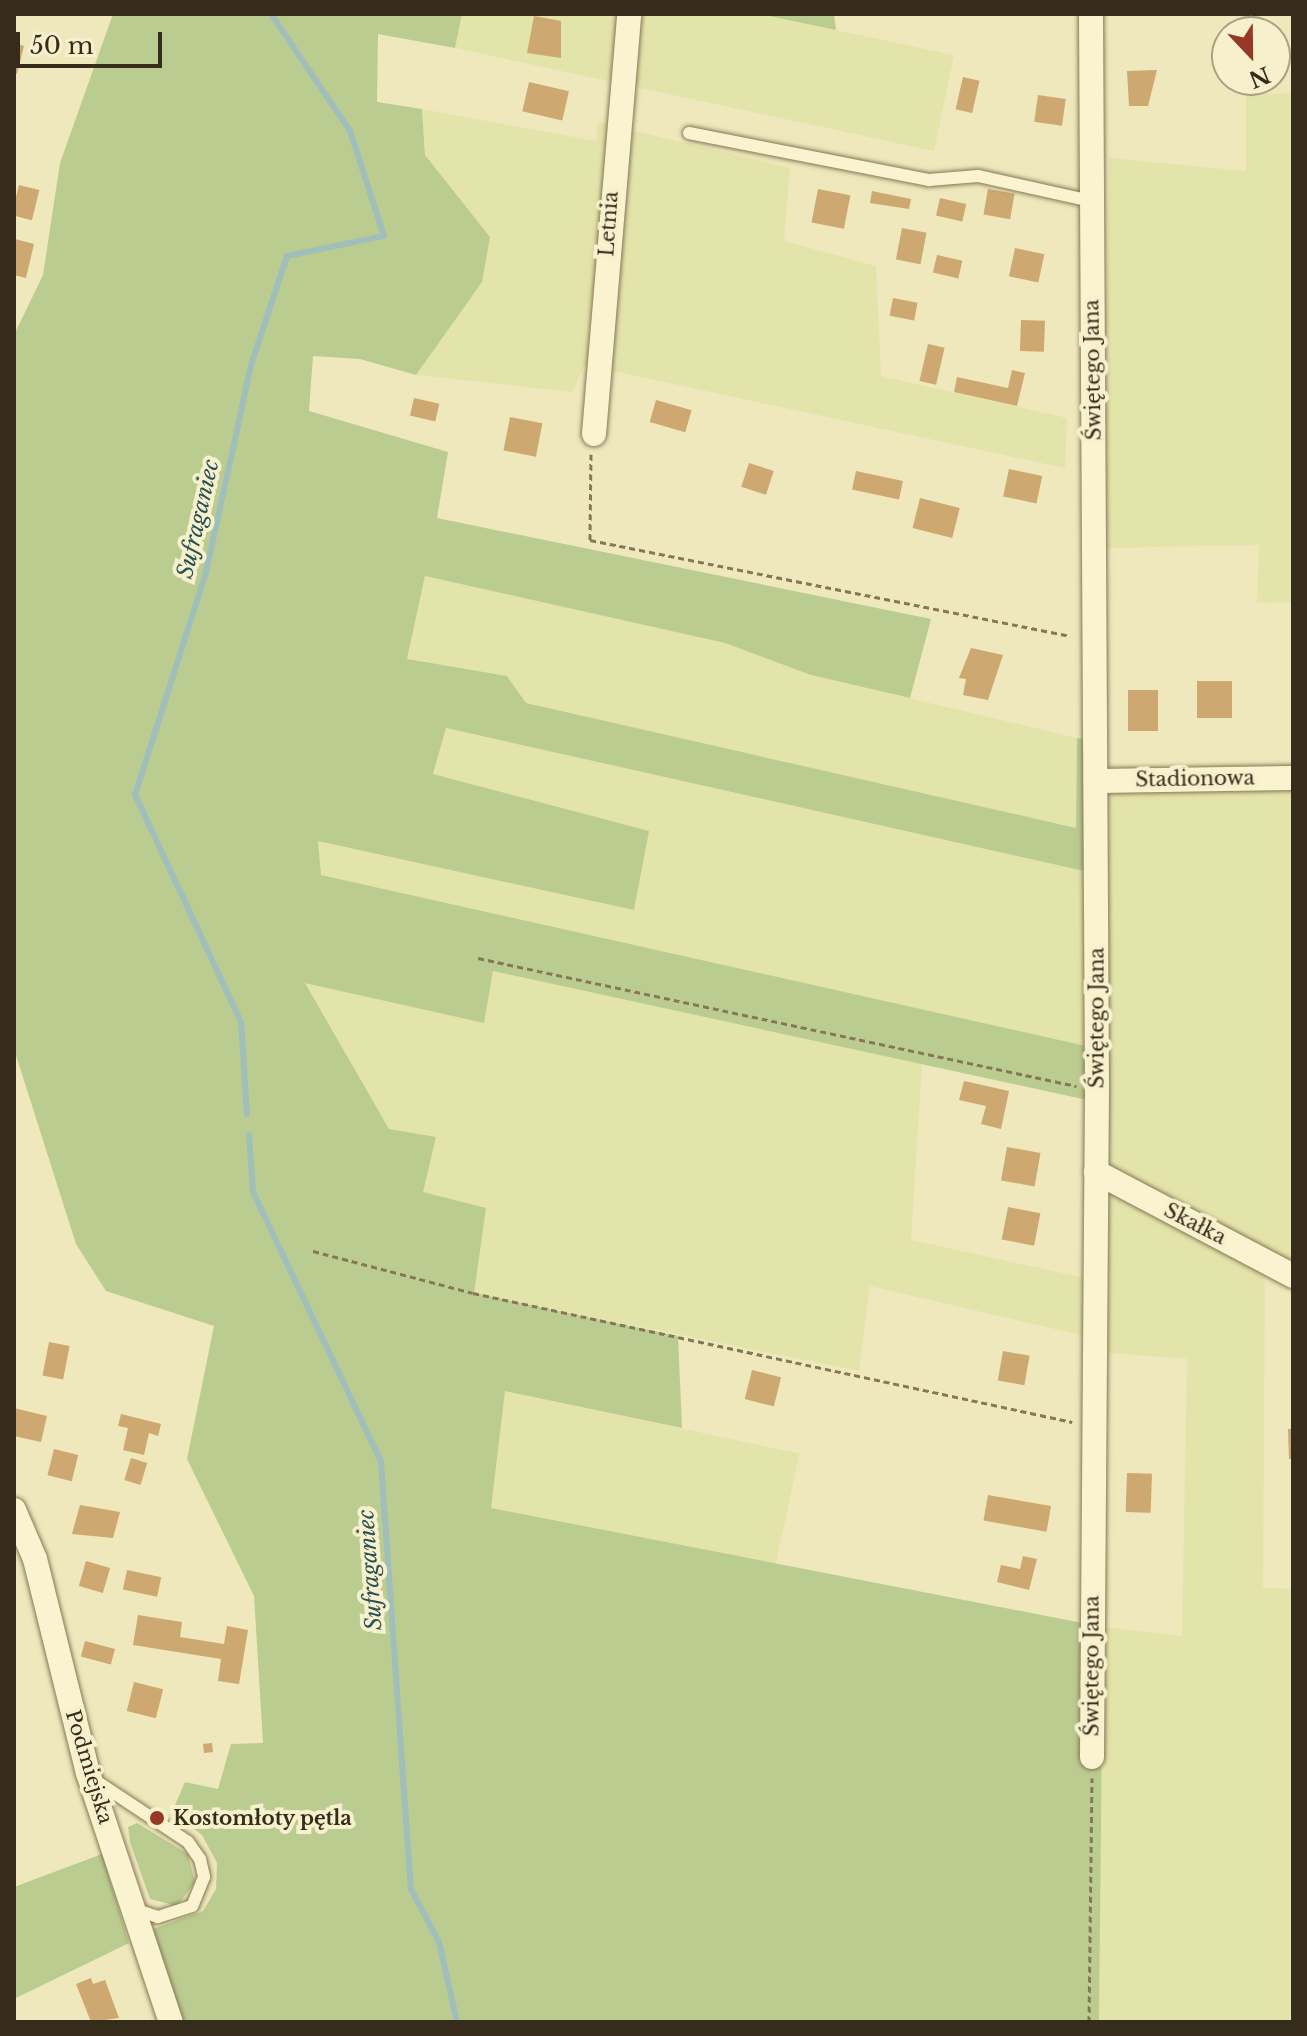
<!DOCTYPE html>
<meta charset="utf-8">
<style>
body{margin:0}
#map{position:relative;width:1307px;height:2036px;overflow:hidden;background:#eee8bc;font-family:"Libre Baskerville",serif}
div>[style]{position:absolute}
.farmland>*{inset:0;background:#e3e4aa;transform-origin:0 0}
.green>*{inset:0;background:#bbcc90}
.stream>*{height:6px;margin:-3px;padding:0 3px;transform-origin:3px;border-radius:3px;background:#a0bfbb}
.building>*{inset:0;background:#cda871;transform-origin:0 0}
.path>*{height:3px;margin-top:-1.5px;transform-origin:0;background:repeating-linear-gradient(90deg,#867856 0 6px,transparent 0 10px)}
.roads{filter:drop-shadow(0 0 2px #867856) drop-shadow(0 0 2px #867856)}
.lane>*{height:12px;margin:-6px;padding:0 6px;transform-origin:6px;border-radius:6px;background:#f9f4cf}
.street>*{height:24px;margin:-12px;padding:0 12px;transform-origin:12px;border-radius:12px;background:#f9f4cf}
.dots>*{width:22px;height:22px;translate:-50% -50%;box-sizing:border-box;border:4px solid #f6f1cc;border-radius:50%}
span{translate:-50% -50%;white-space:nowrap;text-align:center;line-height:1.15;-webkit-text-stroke:8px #f6f1cc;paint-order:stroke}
.street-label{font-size:20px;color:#352c1b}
.poi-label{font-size:20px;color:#352c1b;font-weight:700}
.left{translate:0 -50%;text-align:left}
.water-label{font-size:22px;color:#295055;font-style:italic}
.frame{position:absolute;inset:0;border:16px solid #352c1b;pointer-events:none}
.north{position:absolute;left:1211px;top:16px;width:80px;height:80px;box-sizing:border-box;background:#f6f1cc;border:2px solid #a9a285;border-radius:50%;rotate:158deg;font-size:22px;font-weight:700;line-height:32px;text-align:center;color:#352c1b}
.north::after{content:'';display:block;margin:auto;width:28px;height:36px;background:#963825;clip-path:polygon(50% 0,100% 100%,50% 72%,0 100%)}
.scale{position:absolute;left:16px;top:32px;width:146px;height:36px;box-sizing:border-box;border:4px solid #352c1b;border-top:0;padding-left:10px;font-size:24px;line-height:28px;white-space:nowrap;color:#352c1b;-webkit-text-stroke:6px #f6f1cc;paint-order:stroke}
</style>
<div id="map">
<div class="farmland">
<div style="clip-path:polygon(462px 14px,760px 14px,954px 55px,934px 151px,455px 48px)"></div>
<div style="clip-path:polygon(1293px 93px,1293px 602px,1257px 603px,1259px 545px,1105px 548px,1109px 158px,1246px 171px,1246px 94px)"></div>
<div style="clip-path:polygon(422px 109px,596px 141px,598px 122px,790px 168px,784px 241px,876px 266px,881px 376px,1067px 418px,1065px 468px,585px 365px,572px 392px,416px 375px,481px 282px,490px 237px,425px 155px)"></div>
<div style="clip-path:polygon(425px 576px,725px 643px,811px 675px,1077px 738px,1076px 828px,525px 703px,507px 676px,407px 660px)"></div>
<div style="clip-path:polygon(445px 728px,1084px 871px,1086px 1046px,320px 875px,318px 840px,634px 910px,648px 831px,434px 774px)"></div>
<div style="clip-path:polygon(1293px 789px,1293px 1264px,1107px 1163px,1106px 790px)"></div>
<div style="clip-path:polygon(493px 971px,922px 1064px,911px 1240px,1085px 1278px,1085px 1336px,870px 1286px,859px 1371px,473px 1293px,304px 982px,484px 1022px)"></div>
<div style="clip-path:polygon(1106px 1189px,1265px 1267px,1263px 1588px,1293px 1589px,1293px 2022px,1099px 2022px,1103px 1627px,1182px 1636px,1187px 1359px,1098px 1352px)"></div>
<div style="left:505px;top:1391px;width:301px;height:118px;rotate:12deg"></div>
</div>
<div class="green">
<div style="clip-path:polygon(113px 14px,462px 14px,455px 48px,378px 34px,377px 102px,422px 109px,425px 155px,490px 237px,482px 282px,416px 375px,360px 359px,313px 356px,309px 411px,448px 452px,437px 518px,931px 619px,910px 698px,811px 675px,725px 643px,425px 576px,407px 659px,507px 676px,526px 703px,1076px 828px,1077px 738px,1086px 740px,1084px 871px,446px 728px,433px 774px,649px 831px,634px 910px,318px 841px,321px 875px,1086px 1046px,1087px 1100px,493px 971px,484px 1023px,305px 983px,389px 1129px,436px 1137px,423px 1192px,486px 1208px,474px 1293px,678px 1336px,682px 1428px,505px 1391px,491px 1508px,1103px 1627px,1099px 2022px,180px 2022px,150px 1930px,203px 1911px,216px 1889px,217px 1863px,202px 1835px,172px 1812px,185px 1782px,218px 1789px,231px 1744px,263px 1743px,254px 1596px,187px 1459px,214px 1326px,106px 1291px,76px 1244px,14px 1049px,14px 335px,43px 275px,60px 163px)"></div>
<div style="clip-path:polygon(760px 14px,834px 14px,836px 30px)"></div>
<div style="clip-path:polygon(137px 1823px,188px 1854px,195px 1882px,177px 1906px,150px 1899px,130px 1842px,128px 1827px)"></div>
<div style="clip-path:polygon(102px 1854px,129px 1943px,14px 1999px,14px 1887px)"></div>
</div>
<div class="stream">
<div style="left:247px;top:1114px;width:92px;rotate:-93.7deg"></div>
<div style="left:241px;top:1022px;width:251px;rotate:-115deg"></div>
<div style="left:135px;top:795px;width:234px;rotate:-72.3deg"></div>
<div style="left:206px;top:572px;width:212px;rotate:-77.7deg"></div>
<div style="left:251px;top:365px;width:115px;rotate:-71.7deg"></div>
<div style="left:287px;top:256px;width:99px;rotate:-11.7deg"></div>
<div style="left:384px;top:236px;width:110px;rotate:-107.9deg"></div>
<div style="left:350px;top:131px;width:141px;rotate:-124deg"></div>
<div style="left:249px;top:1135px;width:57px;rotate:86deg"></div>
<div style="left:253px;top:1192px;width:299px;rotate:64.6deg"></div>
<div style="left:381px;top:1462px;width:428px;rotate:86deg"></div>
<div style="left:411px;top:1889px;width:60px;rotate:62.2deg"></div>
<div style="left:439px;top:1942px;width:82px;rotate:77.3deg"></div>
</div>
<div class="building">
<div style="clip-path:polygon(534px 16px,561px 21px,561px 58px,527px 53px)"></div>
<div style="clip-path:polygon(14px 43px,24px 46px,17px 74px,14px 73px)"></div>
<div style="clip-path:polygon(1157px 70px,1148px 106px,1129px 106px,1127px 71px)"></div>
<div style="left:963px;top:77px;width:17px;height:33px;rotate:13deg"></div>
<div style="left:529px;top:82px;width:41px;height:30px;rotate:13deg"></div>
<div style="left:1038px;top:95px;width:28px;height:27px;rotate:8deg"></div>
<div style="left:19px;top:185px;width:21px;height:31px;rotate:14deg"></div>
<div style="left:818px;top:189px;width:33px;height:34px;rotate:11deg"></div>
<div style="left:988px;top:189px;width:27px;height:26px;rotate:10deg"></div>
<div style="clip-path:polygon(872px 191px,911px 199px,909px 209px,870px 203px)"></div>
<div style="left:940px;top:198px;width:27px;height:18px;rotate:13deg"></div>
<div style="left:902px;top:228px;width:25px;height:32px;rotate:11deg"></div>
<div style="clip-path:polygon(15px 239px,34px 244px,26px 278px,14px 275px)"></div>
<div style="left:1015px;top:248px;width:30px;height:29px;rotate:12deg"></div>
<div style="left:937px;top:255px;width:26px;height:18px;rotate:13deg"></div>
<div style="left:893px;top:298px;width:25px;height:18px;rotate:11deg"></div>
<div style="left:1021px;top:320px;width:24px;height:31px;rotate:2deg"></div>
<div style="left:928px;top:344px;width:17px;height:38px;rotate:13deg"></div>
<div style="clip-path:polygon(1012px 370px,1025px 373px,1017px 406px,954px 392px,957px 377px,1008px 388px)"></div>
<div style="left:414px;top:398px;width:26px;height:18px;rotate:13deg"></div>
<div style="left:656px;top:400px;width:37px;height:23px;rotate:16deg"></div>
<div style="left:510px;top:417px;width:33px;height:34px;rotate:11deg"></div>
<div style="left:749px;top:463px;width:26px;height:25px;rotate:18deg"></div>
<div style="left:1009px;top:469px;width:34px;height:28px;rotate:12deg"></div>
<div style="left:856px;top:471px;width:48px;height:19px;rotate:12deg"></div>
<div style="left:920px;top:498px;width:41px;height:31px;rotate:14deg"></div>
<div style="clip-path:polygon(971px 648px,1003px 655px,988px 700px,963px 695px,966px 679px,959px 678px)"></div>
<div style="left:1197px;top:681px;width:35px;height:37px"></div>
<div style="left:1128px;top:690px;width:30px;height:41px"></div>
<div style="clip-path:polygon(964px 1081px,1009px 1091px,1001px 1129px,981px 1124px,986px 1106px,959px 1100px)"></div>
<div style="left:1007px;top:1147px;width:34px;height:34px;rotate:10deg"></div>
<div style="left:1008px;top:1207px;width:33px;height:33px;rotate:11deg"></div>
<div style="left:49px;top:1342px;width:21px;height:34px;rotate:11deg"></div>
<div style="left:1003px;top:1351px;width:27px;height:30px;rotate:10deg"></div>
<div style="left:752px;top:1370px;width:30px;height:30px;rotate:14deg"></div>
<div style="clip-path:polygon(14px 1408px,47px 1416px,41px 1442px,14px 1436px)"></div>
<div style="clip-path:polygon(121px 1414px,161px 1424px,158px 1436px,149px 1433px,144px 1455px,123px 1450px,128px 1428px,118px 1426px)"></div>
<div style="clip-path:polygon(1288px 1429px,1293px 1429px,1293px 1459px,1289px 1459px)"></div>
<div style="left:54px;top:1449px;width:25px;height:27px;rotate:14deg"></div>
<div style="left:131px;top:1458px;width:17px;height:23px;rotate:17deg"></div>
<div style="left:1127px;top:1473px;width:25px;height:39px;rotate:2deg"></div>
<div style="left:988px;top:1495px;width:64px;height:26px;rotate:10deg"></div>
<div style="clip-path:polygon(80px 1505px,120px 1512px,113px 1538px,72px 1534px)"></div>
<div style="clip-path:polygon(1023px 1556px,1037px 1559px,1029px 1590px,997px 1582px,1001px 1565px,1020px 1569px)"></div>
<div style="left:86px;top:1561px;width:25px;height:26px;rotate:16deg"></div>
<div style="left:127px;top:1570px;width:35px;height:20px;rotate:12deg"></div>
<div style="clip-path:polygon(138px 1615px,182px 1622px,180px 1637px,224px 1644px,227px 1626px,248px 1630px,239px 1684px,218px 1681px,221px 1659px,133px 1645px)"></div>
<div style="left:85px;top:1641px;width:31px;height:16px;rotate:15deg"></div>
<div style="left:134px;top:1682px;width:30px;height:30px;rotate:14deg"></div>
<div style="left:212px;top:1743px;width:9px;height:9px;rotate:84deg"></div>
<div style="clip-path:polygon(91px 1978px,93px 1984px,105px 1980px,119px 2018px,91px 2022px,76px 1984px)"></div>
</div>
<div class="path">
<div style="left:591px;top:454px;width:86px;rotate:90.7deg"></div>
<div style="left:590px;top:540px;width:490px;rotate:11.3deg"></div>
<div style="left:478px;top:958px;width:612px;rotate:12.08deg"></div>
<div style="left:313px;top:1251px;width:165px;rotate:14.7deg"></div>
<div style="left:473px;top:1293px;width:613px;rotate:12.15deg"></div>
<div style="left:1089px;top:2022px;width:244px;rotate:-89.3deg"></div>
</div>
<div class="roads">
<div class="lane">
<div style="left:689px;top:133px;width:245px;rotate:11.1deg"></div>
<div style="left:929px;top:180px;width:49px;rotate:-4.7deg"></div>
<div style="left:978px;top:176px;width:116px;rotate:12.5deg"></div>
<div style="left:96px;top:1781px;width:110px;rotate:33.5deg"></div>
<div style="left:188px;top:1842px;width:21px;rotate:55deg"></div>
<div style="left:200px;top:1859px;width:18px;rotate:77deg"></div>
<div style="left:204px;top:1877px;width:31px;rotate:112deg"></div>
<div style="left:192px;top:1906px;width:36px;rotate:162deg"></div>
<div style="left:158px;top:1917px;width:23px;rotate:-162deg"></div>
</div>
<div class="street">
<div style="left:1091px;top:14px;width:1076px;rotate:89.68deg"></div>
<div style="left:1097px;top:1090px;width:667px;rotate:90.43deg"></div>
<div style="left:594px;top:434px;width:421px;rotate:-85.2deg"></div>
<div style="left:1096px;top:781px;width:197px;rotate:-0.9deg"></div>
<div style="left:1096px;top:1172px;width:223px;rotate:27.8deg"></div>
<div style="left:14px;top:1510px;width:53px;rotate:66.8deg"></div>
<div style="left:35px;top:1559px;width:220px;rotate:76.1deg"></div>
<div style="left:88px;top:1773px;width:262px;rotate:71.6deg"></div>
</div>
</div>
<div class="dots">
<div style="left:157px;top:1818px;background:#963825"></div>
</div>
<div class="street-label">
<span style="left:609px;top:224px;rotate:-86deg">Letnia</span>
<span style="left:1093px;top:370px;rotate:-91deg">Świętego Jana</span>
<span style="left:1195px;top:779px;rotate:-1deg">Stadionowa</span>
<span style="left:1097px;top:1018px;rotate:-90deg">Świętego Jana</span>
<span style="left:1195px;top:1224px;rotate:27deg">Skałka</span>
<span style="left:1092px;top:1666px;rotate:-90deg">Świętego Jana</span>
<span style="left:89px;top:1767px;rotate:73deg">Podmiejska</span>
</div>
<div class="poi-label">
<span class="left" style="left:173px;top:1818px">Kostomłoty pętla</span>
</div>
<div class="water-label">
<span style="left:198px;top:519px;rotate:-77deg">Sufraganiec</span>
<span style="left:370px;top:1570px;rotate:-94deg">Sufraganiec</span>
</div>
<div class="frame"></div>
<div class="north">N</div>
<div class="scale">50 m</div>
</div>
